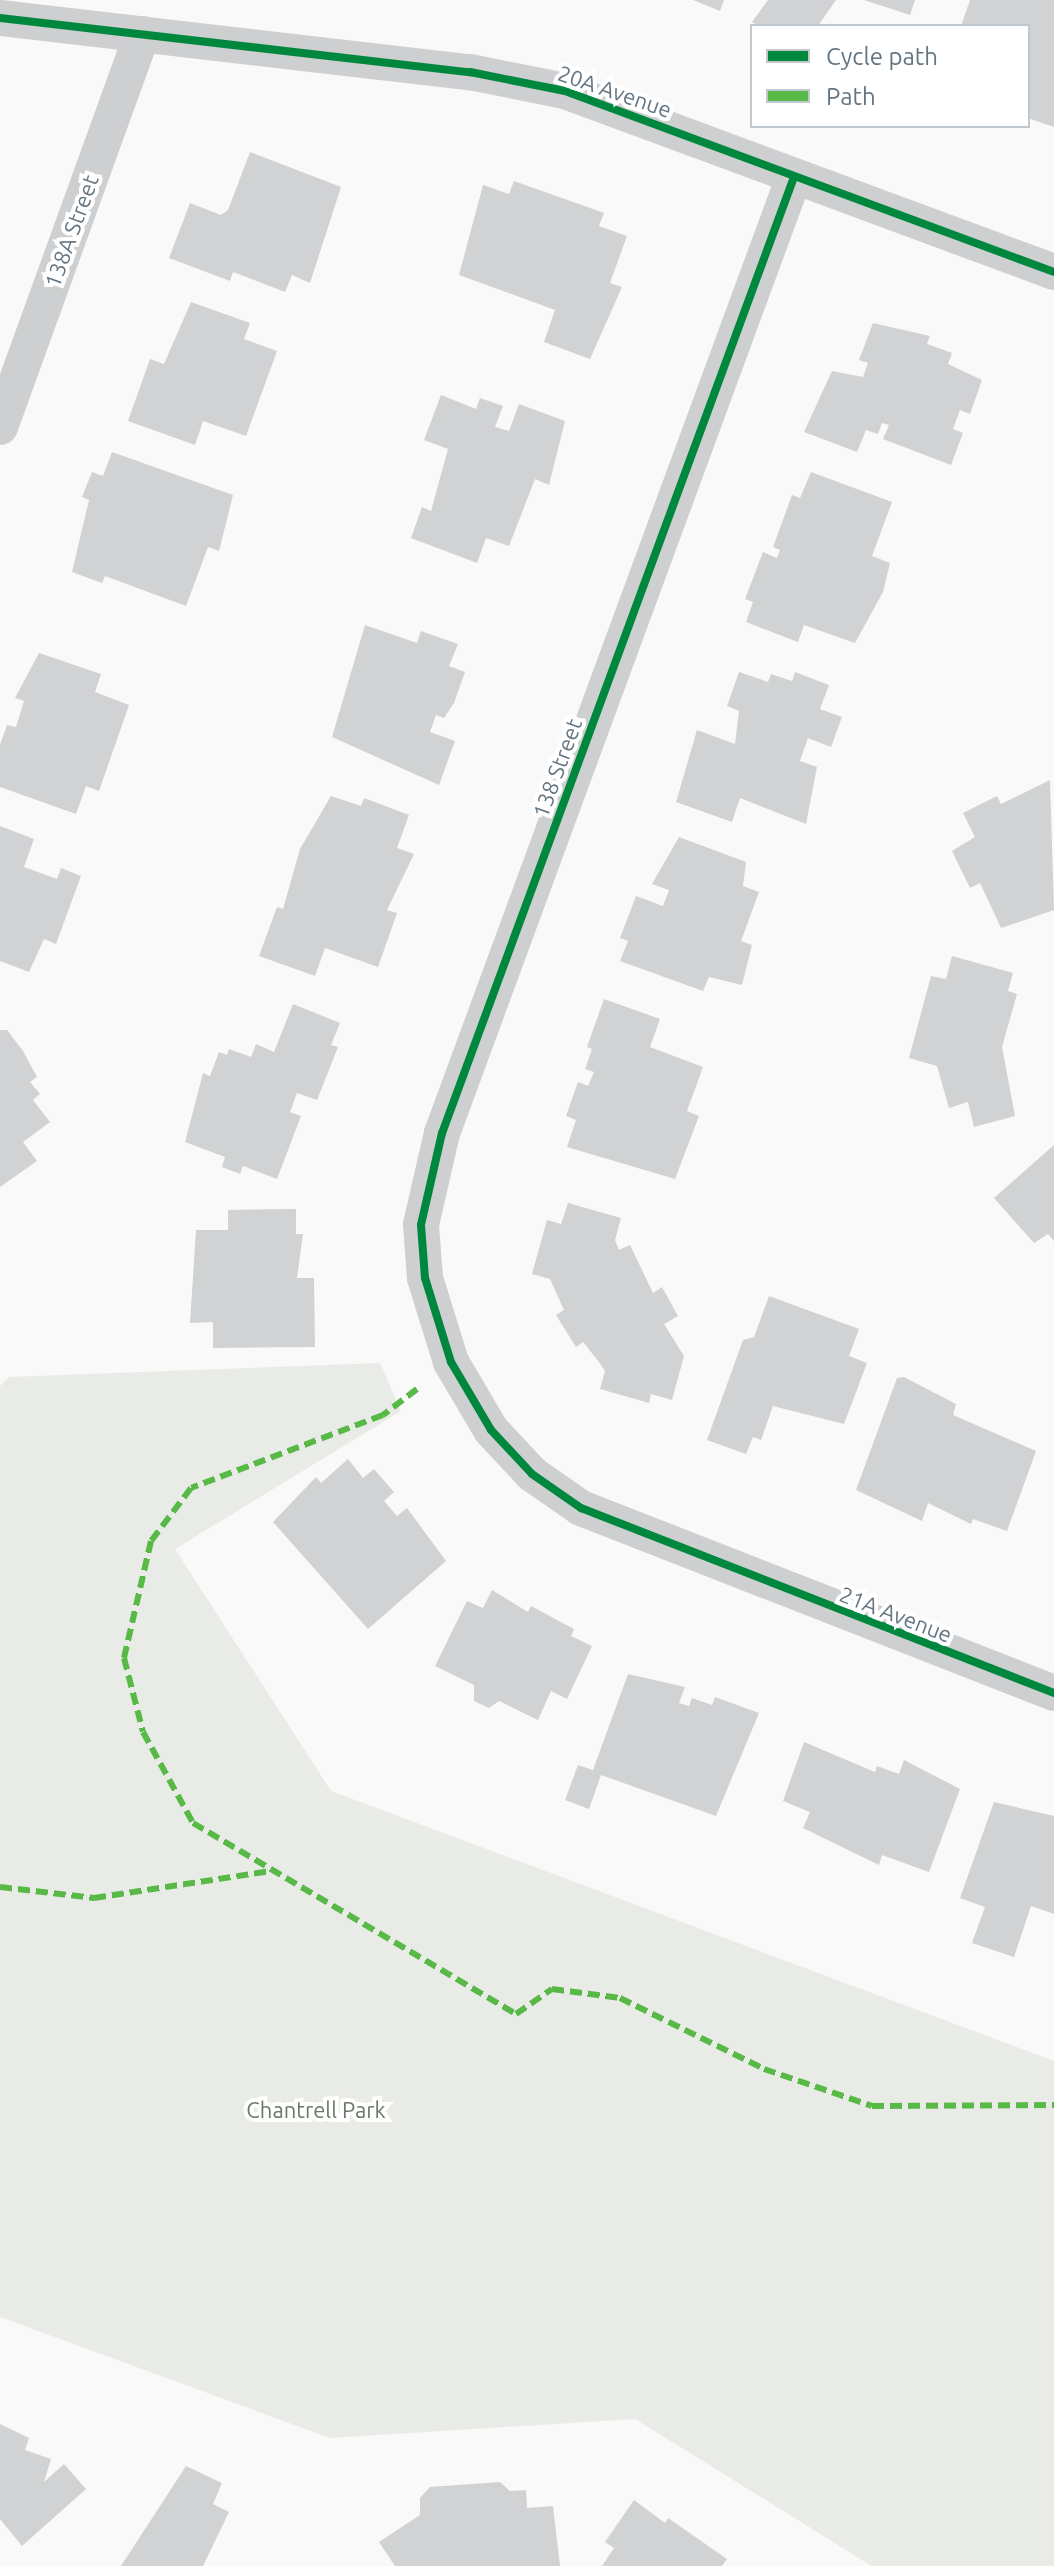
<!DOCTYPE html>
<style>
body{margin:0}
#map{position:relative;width:1054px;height:2566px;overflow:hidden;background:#f9f9f9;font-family:Ubuntu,sans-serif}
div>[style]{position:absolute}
.green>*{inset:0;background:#e8ebe6}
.building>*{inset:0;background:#d0d2d3}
.minor>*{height:36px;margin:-18px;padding:0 18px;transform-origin:18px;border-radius:18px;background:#cecfd0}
.quiet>*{height:6px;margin-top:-3px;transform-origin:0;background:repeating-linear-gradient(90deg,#58b947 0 12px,transparent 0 18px)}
.cycleway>*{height:8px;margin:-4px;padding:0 4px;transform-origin:4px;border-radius:4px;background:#00873e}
span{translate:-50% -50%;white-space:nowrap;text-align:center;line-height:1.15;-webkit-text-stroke:8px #fff;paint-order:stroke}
.street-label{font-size:22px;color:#657683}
.park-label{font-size:22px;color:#687a64}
.legend{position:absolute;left:750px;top:24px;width:280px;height:104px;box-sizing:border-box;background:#fff;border:2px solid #c1c8cd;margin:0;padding:10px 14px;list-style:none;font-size:24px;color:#657683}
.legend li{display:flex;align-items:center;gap:16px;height:40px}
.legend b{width:40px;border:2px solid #c1c8cd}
</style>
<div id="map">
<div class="green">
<div style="clip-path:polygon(380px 1363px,401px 1411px,175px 1549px,331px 1791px,1054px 2061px,1054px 2566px,872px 2566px,635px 2419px,330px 2438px,0 2317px,0 1386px,9px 1377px)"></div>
</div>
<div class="building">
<div style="clip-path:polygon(693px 0,724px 0,720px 11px)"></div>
<div style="clip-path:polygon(768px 0,836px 0,818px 26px,758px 26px,752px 22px)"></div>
<div style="clip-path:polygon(864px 0,915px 0,910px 15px)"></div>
<div style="clip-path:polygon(970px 0,1054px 0,1054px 127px,1028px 118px,1028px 26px,961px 26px)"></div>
<div style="clip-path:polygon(250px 152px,341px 187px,310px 283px,292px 275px,285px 292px,233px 272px,230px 281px,169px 258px,190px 203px,221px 215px,228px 210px)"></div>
<div style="clip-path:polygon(514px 181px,604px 213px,599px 226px,627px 236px,610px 283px,622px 287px,590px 359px,544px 342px,555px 310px,459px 275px,483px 185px,509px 194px)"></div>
<div style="clip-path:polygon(191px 302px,250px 323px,244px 339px,277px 351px,246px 436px,203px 421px,195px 445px,128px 421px,150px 359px,164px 364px)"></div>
<div style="clip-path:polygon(873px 323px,930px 336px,927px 344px,952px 353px,948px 364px,982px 380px,970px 414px,960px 410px,953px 429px,963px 433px,951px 465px,883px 439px,889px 425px,882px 423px,878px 434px,866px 430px,857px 452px,804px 432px,832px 371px,863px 377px,868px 363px,859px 360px)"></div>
<div style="clip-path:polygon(441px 395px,476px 409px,480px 398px,503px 406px,495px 427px,509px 431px,519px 404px,565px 421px,549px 485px,535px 479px,509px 546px,486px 538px,477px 563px,411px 538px,422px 507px,431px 511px,448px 449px,424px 440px)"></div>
<div style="clip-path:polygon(112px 452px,233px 495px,219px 551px,208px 547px,186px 606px,105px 576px,102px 583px,72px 572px,89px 500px,82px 497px,92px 472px,103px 476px)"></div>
<div style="clip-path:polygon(811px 472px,892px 502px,872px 556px,890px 563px,883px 592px,855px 643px,804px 625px,798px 642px,746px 622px,753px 602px,745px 599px,763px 552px,777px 558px,780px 550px,773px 547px,792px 495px,800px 498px)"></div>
<div style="clip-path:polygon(365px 625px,417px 643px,421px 631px,458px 644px,449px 666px,465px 672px,454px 703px,444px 718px,436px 715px,430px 732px,455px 741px,439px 785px,332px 737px)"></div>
<div style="clip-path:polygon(39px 653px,101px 674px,95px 692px,129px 705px,99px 791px,86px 786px,76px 814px,0 787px,0 745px,7px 725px,16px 727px,24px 701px,15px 698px)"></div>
<div style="clip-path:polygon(739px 672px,768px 682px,771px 674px,792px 681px,795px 672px,829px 685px,820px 709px,842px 717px,831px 747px,808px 738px,800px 761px,817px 767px,806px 824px,740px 798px,732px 822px,676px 802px,697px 730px,735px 744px,739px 711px,727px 706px)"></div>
<div style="clip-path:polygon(1050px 780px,1054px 910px,1001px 928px,980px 883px,970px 888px,952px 851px,975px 837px,963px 813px,997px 796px,1001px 804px)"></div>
<div style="clip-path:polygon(331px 796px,361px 806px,364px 798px,409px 815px,397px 848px,414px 854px,387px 910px,397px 913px,378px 967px,325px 948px,315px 976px,259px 956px,277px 907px,283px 909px,300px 849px)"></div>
<div style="clip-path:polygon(0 826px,34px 839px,24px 867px,57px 879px,61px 868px,81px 876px,56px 944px,44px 939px,29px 972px,0 961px)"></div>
<div style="clip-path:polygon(679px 837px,746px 862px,743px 886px,759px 892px,741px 941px,752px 945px,742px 985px,709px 977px,703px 991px,620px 961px,628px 941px,620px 938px,636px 896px,663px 906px,669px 890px,652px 884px)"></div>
<div style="clip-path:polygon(952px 956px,1013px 973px,1008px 991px,1017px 994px,1002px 1047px,1015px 1116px,974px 1127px,968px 1102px,949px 1108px,937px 1066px,909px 1058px,931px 976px,946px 979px)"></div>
<div style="clip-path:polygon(604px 999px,660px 1019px,650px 1047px,703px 1067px,687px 1111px,699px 1116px,675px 1179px,567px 1147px,576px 1120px,566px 1116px,578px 1082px,588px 1086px,594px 1072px,585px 1069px,592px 1049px,587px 1047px)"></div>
<div style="clip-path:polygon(293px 1004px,340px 1023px,331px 1045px,338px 1047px,317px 1100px,297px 1093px,290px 1112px,301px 1116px,277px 1179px,243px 1166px,240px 1174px,222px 1167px,225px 1157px,185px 1142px,203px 1073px,210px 1076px,219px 1052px,227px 1055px,229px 1049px,251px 1057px,256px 1044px,274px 1052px)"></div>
<div style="clip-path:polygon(0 1030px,7px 1030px,23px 1051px,37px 1077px,30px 1082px,40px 1094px,33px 1100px,50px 1122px,23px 1142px,37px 1161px,0 1187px)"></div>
<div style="clip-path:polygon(1054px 1145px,1054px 1241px,1048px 1234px,1034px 1243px,994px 1198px)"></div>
<div style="clip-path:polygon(568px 1203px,621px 1218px,615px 1240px,619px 1250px,630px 1245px,653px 1293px,662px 1287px,678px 1316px,664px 1324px,684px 1356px,672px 1400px,651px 1394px,649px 1403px,600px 1389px,605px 1371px,599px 1362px,583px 1342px,576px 1347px,556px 1315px,564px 1310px,550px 1279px,532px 1274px,547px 1220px,561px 1224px)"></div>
<div style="clip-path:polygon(296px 1209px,296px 1234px,303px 1234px,297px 1278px,314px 1278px,315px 1347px,213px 1348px,213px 1322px,190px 1323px,196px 1230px,228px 1230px,228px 1210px)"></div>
<div style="clip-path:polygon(769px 1296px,859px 1329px,849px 1356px,867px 1363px,844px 1424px,773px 1406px,761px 1440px,753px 1437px,746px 1454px,707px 1440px,743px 1340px,754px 1337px)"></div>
<div style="clip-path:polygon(904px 1377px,956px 1404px,953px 1415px,1036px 1451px,1007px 1531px,973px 1519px,971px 1524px,928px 1503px,922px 1521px,856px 1490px,897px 1378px)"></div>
<div style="clip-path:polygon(348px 1459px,363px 1478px,374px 1469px,394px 1492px,384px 1501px,397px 1516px,407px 1508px,446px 1561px,368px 1629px,273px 1522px,316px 1477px,321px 1483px)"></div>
<div style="clip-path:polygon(492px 1590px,528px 1612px,531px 1606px,574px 1629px,571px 1636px,592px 1646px,567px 1699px,551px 1691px,538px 1720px,499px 1701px,489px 1708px,474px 1701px,474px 1685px,435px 1666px,467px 1601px,483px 1608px)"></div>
<div style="clip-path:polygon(628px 1674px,685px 1687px,679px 1703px,689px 1706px,692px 1698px,712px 1705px,715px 1697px,759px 1713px,716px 1816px,601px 1775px,589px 1809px,565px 1800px,578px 1765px,593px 1770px)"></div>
<div style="clip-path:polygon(804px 1742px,875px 1772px,877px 1766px,899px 1774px,904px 1760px,960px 1789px,929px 1872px,882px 1855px,879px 1865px,803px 1828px,810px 1812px,783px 1801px)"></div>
<div style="clip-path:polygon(994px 1802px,1054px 1816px,1054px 1914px,1031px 1906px,1014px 1957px,972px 1943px,985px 1907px,960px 1898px)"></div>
<div style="clip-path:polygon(0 2424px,29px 2438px,25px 2450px,51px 2459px,44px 2482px,64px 2464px,86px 2489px,22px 2546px,0 2519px)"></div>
<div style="clip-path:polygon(186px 2466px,222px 2483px,213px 2504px,229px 2512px,203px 2566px,121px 2566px)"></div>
<div style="clip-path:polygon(500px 2482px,510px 2491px,526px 2490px,527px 2508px,553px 2506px,560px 2566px,395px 2566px,379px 2542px,420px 2515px,420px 2498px,430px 2487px)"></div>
<div style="clip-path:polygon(634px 2500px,665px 2523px,668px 2518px,727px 2559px,722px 2566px,602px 2566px,614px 2548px,605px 2542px)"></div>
</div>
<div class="minor">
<div style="left:0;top:18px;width:473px;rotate:6.6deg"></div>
<div style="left:470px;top:72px;width:97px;rotate:11.3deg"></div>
<div style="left:565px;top:91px;width:521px;rotate:20.31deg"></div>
<div style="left:794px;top:177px;width:1019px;rotate:110.21deg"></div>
<div style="left:442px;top:1133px;width:94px;rotate:102.9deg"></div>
<div style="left:421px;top:1225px;width:53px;rotate:85.7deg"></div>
<div style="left:425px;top:1278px;width:88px;rotate:72.8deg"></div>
<div style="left:451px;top:1362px;width:79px;rotate:59.5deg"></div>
<div style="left:491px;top:1430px;width:60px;rotate:47deg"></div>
<div style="left:532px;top:1474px;width:60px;rotate:34.8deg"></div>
<div style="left:581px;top:1508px;width:508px;rotate:21.36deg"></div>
<div style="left:0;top:427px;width:418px;rotate:-70.1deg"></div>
</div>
<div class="quiet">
<div style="left:417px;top:1389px;width:43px;rotate:142.6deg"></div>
<div style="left:383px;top:1415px;width:205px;rotate:159.2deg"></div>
<div style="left:191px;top:1488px;width:66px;rotate:127deg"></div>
<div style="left:151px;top:1541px;width:120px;rotate:103deg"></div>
<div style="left:124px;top:1658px;width:76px;rotate:75.6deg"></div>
<div style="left:143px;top:1732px;width:104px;rotate:61.2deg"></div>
<div style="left:193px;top:1823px;width:375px;rotate:30.6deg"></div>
<div style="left:516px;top:2014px;width:44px;rotate:-34.8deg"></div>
<div style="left:552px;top:1989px;width:69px;rotate:7.5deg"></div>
<div style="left:620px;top:1998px;width:161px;rotate:26.2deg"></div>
<div style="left:764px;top:2069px;width:114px;rotate:18.9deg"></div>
<div style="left:872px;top:2106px;width:182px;rotate:-0.3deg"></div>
<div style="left:0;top:1887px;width:95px;rotate:6.7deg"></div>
<div style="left:94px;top:1898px;width:179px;rotate:-8.7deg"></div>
</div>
<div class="cycleway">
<div style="left:0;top:18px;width:473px;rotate:6.6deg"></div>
<div style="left:470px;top:72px;width:97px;rotate:11.3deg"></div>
<div style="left:565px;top:91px;width:521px;rotate:20.31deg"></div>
<div style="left:794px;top:177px;width:1019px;rotate:110.21deg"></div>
<div style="left:442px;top:1133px;width:94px;rotate:102.9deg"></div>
<div style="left:421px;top:1225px;width:53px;rotate:85.7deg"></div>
<div style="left:425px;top:1278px;width:88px;rotate:72.8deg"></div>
<div style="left:451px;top:1362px;width:79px;rotate:59.5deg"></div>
<div style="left:491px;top:1430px;width:60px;rotate:47deg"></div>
<div style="left:532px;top:1474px;width:60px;rotate:34.8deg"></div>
<div style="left:581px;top:1508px;width:508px;rotate:21.36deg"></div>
</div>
<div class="street-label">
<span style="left:615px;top:91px;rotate:19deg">20A Avenue</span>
<span style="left:71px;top:231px;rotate:-70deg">138A Street</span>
<span style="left:557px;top:768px;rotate:-70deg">138 Street</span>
<span style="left:896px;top:1614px;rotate:21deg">21A Avenue</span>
</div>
<div class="park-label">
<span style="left:316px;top:2110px">Chantrell Park</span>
</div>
<ul class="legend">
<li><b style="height:10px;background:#00873e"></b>Cycle path</li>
<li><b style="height:10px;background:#58b947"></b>Path</li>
</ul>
</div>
